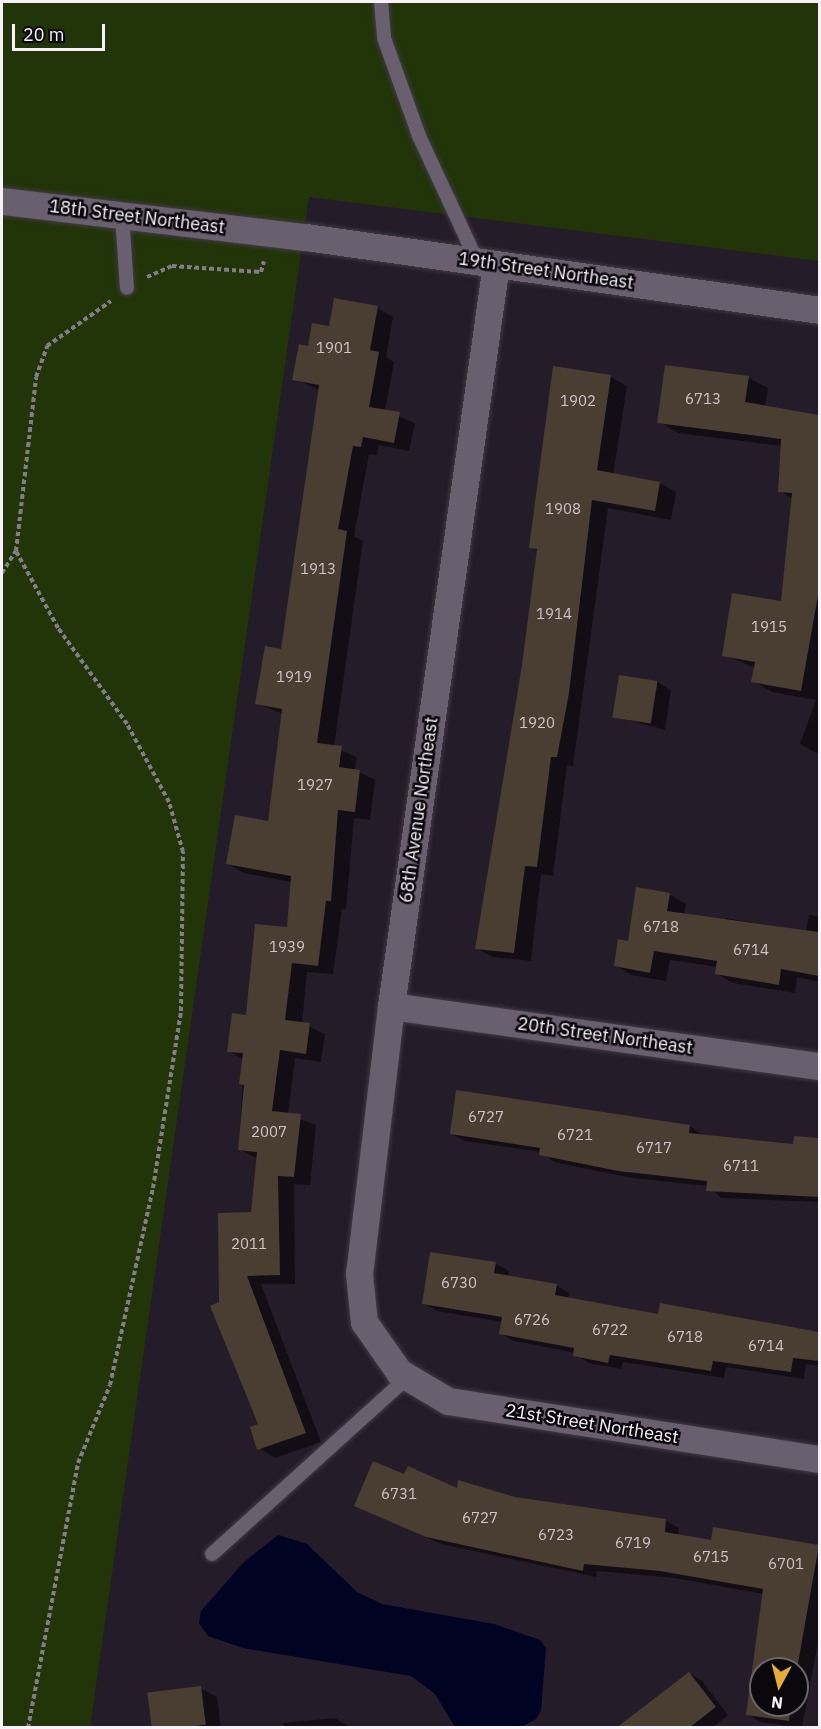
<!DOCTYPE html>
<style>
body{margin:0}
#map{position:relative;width:821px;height:1729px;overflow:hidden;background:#241c29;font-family:"IBM Plex Sans",sans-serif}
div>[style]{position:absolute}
.green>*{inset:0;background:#213509}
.water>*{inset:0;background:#000322}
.shadow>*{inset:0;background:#0007}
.building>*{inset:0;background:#4a3d31;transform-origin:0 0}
.path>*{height:4px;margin-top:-2px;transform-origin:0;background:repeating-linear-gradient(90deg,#847d88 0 4.5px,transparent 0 7.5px)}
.roads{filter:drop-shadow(0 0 2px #403a44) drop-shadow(0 0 2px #403a44)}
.lane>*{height:14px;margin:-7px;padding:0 7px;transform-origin:7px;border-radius:7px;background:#695f6e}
.street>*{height:27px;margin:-13.5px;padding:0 13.5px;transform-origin:13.5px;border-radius:13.5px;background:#695f6e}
span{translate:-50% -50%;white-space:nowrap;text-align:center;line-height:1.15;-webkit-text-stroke:5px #0b080d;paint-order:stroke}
.number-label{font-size:15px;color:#ccc4c8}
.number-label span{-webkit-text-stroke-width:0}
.street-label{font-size:18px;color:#f7f1fa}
.frame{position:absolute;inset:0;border:3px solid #f7f1fa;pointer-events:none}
.north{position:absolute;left:749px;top:1657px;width:60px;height:60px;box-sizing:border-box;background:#0b080d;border:2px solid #69656c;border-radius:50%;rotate:187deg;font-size:16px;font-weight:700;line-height:24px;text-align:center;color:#f7f1fa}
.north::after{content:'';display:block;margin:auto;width:21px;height:27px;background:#e5ad36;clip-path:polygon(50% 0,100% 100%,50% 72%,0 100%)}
.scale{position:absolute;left:12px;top:24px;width:93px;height:27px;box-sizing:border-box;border:3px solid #f7f1fa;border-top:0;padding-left:8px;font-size:18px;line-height:21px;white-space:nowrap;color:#f7f1fa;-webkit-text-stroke:4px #0b080d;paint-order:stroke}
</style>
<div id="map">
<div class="green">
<div style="clip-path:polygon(2px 2px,819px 2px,819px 261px,309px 197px,90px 1727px,2px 1728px)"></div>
</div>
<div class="water">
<div style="clip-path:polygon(278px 1535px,307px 1544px,357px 1592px,382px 1604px,494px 1624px,540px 1640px,546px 1648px,541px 1711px,536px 1719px,521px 1727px,455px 1727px,435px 1694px,411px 1676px,243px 1648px,208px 1636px,199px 1623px,201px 1611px,244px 1562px)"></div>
</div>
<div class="shadow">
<div style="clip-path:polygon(377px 308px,393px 317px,386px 357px,394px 362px,385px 411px,415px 423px,409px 451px,379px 445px,377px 455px,369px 454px,354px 536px,363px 541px,334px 747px,357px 757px,355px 770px,375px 780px,370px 820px,354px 818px,346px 909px,342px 909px,333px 974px,307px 972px,302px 1023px,325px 1034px,321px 1062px,295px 1058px,288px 1115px,316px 1125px,310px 1185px,294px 1184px,295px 1284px,261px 1284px,321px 1442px,275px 1458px,259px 1448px,260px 1425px,221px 1303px,252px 1214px,258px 1159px,239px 1149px,244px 1060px,229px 1051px,289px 929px,292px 882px,244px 873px,228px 864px,269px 823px,283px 714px,256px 703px,283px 651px,320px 390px,294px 379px,309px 347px,330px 328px)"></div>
<div style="clip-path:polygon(555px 368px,611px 377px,627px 386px,613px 475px,660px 483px,676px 492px,671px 520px,608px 508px,573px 766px,567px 765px,553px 876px,541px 874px,531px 961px,493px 957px,476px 948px,523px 665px,538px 551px,531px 547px)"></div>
<div style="clip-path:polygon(749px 378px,768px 388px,765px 407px,820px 416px,820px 755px,800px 744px,816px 700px,772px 692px,753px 681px,755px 668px,724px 655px,782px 603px,793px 499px,780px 491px,782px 446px,678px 433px,659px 422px)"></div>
<div style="clip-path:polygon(658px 682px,671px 690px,665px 730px,614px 716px)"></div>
<div style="clip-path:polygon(637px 889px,670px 895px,686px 904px,684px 915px,724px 922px,725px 918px,806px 931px,809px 915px,820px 917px,820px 982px,797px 977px,795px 993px,733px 983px,717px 974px,718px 967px,670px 960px,666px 981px,631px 975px,615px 965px,629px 943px)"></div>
<div style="clip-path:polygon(690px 1126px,703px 1136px,795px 1145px,795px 1138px,820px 1140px,820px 1202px,721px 1198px,708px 1186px,632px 1178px,554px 1162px,541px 1152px,465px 1141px,451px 1134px)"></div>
<div style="clip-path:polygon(495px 1263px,509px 1271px,508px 1277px,556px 1285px,569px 1293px,568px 1299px,659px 1315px,817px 1333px,820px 1315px,820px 1366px,806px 1364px,804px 1379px,726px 1367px,724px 1378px,623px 1362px,621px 1369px,588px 1363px,575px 1353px,514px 1341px,501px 1334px,503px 1322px,437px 1311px,423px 1303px)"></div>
<div style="clip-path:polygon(evenodd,404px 1476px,458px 1490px,666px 1521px,679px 1528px,678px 1536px,712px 1542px,714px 1528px,820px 1547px,820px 1632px,802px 1728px,761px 1722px,747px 1714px,764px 1594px,674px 1578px,597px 1571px,596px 1577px,441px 1544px,356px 1505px,404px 1476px,761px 1669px,797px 1669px,797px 1705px,761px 1705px,761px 1669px)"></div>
<div style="clip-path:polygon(689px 1673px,702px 1681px,728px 1715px,712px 1728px,641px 1728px)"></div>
<div style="clip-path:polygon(200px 1688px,217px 1697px,221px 1728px,154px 1728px)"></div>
<div style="clip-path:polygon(335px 1718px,351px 1728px,284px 1728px,283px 1723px)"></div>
</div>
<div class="building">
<div style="clip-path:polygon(334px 298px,378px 306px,370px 350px,379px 352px,369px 407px,400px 412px,394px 443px,363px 437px,361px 447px,353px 446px,338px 529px,347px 531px,317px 743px,342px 746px,339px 767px,360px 770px,355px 812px,338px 810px,331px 901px,326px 901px,318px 966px,292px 963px,285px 1020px,310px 1023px,306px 1054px,280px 1050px,272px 1111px,301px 1114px,294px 1177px,278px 1176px,280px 1275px,247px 1276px,306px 1433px,257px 1450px,250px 1427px,258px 1424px,210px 1306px,219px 1302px,218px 1213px,251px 1212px,257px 1152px,238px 1150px,244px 1085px,239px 1084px,243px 1053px,227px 1052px,232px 1013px,246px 1015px,255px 924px,287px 927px,291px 876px,226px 864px,235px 815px,268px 821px,282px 709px,255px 704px,265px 646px,281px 649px,319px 385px,292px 380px,299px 344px,308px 346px,312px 323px,329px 326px)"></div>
<div style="clip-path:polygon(665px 365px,749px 376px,745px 402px,819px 415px,819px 590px,801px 691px,751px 682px,755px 662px,722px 656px,732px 593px,781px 601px,792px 493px,778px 492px,781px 439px,657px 423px)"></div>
<div style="clip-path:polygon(553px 366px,611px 375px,597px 470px,660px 482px,655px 511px,592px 500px,569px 693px,557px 757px,551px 757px,537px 867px,525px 866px,514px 953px,475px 949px,522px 665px,537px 549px,529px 548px)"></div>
<div style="left:619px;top:675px;width:39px;height:43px;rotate:9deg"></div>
<div style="clip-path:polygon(636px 887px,670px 893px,667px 911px,819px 932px,819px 976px,781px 969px,779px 985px,715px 974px,717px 961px,654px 951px,650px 973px,614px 966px,618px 939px,628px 941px)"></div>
<div style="clip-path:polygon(456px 1090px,690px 1125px,689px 1133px,793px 1144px,794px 1136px,819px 1138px,819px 1197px,706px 1191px,707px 1181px,618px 1171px,539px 1155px,540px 1148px,450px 1134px)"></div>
<div style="clip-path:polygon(430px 1252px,496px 1262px,494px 1273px,557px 1284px,555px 1295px,658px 1314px,660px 1303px,819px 1332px,819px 1361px,793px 1358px,791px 1372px,713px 1361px,711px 1371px,610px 1355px,608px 1363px,573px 1356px,574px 1348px,499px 1334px,502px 1317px,422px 1304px)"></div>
<div style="clip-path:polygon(373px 1461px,404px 1474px,408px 1466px,457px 1488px,458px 1480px,515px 1497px,666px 1519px,665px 1532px,711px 1540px,713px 1527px,819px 1545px,797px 1669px,761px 1669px,761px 1705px,791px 1705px,789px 1721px,746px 1715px,763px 1589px,660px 1571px,584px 1564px,583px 1571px,426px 1537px,354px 1506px)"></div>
<div style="clip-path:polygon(689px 1672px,716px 1707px,689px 1728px,616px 1728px)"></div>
<div style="left:201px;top:1686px;width:39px;height:54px;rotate:83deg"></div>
</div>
<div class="path">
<div style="left:147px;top:277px;width:27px;rotate:-24deg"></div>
<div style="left:172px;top:266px;width:89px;rotate:3.9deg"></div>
<div style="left:261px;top:272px;width:11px;rotate:-75deg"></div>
<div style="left:2px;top:573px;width:26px;rotate:-58deg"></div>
<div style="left:28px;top:1728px;width:270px;rotate:-79.3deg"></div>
<div style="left:78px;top:1463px;width:84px;rotate:-67.7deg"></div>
<div style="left:110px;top:1385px;width:202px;rotate:-77.7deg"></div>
<div style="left:153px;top:1188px;width:179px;rotate:-81deg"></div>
<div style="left:181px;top:1011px;width:159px;rotate:-89.3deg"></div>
<div style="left:183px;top:852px;width:52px;rotate:-105.6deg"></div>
<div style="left:169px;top:802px;width:89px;rotate:-118.3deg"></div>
<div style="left:127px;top:724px;width:118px;rotate:-125.7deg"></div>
<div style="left:58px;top:628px;width:88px;rotate:-118.6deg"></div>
<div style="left:16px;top:551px;width:175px;rotate:-83.4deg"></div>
<div style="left:36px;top:377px;width:33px;rotate:-70deg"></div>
<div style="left:47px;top:346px;width:78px;rotate:-35.1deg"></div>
</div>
<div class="roads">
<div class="lane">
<div style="left:381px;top:2px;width:36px;rotate:85deg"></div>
<div style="left:384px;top:38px;width:104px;rotate:70.3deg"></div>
<div style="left:419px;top:136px;width:138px;rotate:65.1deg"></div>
<div style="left:122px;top:215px;width:73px;rotate:86.1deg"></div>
<div style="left:212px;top:1554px;width:263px;rotate:-42.1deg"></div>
</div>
<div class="street">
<div style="left:2px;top:201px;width:306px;rotate:6.8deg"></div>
<div style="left:306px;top:237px;width:519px;rotate:8.08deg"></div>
<div style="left:496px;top:264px;width:749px;rotate:98.05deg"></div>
<div style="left:391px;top:1006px;width:270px;rotate:96.8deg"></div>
<div style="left:359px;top:1274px;width:48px;rotate:84.1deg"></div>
<div style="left:364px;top:1322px;width:61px;rotate:55deg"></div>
<div style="left:399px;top:1372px;width:57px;rotate:30.6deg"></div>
<div style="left:448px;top:1401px;width:376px;rotate:8.9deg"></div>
<div style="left:391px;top:1006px;width:433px;rotate:8deg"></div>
</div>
</div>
<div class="number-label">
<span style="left:334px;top:348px">1901</span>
<span style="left:703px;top:399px">6713</span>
<span style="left:578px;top:401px">1902</span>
<span style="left:563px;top:509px">1908</span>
<span style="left:318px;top:569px">1913</span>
<span style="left:554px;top:614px">1914</span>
<span style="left:769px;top:627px">1915</span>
<span style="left:294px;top:677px">1919</span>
<span style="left:537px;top:723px">1920</span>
<span style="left:315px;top:785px">1927</span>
<span style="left:661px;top:927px">6718</span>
<span style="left:287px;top:947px">1939</span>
<span style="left:751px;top:950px">6714</span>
<span style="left:486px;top:1117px">6727</span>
<span style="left:269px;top:1132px">2007</span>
<span style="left:575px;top:1135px">6721</span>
<span style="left:654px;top:1148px">6717</span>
<span style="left:741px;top:1166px">6711</span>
<span style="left:249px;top:1244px">2011</span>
<span style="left:459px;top:1283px">6730</span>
<span style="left:532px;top:1320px">6726</span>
<span style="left:610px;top:1330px">6722</span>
<span style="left:685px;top:1337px">6718</span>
<span style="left:766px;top:1346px">6714</span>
<span style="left:399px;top:1494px">6731</span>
<span style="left:480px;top:1518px">6727</span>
<span style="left:556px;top:1535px">6723</span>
<span style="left:633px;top:1543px">6719</span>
<span style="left:711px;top:1557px">6715</span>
<span style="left:786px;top:1564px">6701</span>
</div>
<div class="street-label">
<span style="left:137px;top:217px;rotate:7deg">18th Street Northeast</span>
<span style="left:546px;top:271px;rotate:8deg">19th Street Northeast</span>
<span style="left:419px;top:810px;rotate:-82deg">68th Avenue Northeast</span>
<span style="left:605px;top:1036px;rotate:8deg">20th Street Northeast</span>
<span style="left:592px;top:1424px;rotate:9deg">21st Street Northeast</span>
</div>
<div class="frame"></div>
<div class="north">N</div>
<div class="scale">20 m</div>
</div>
